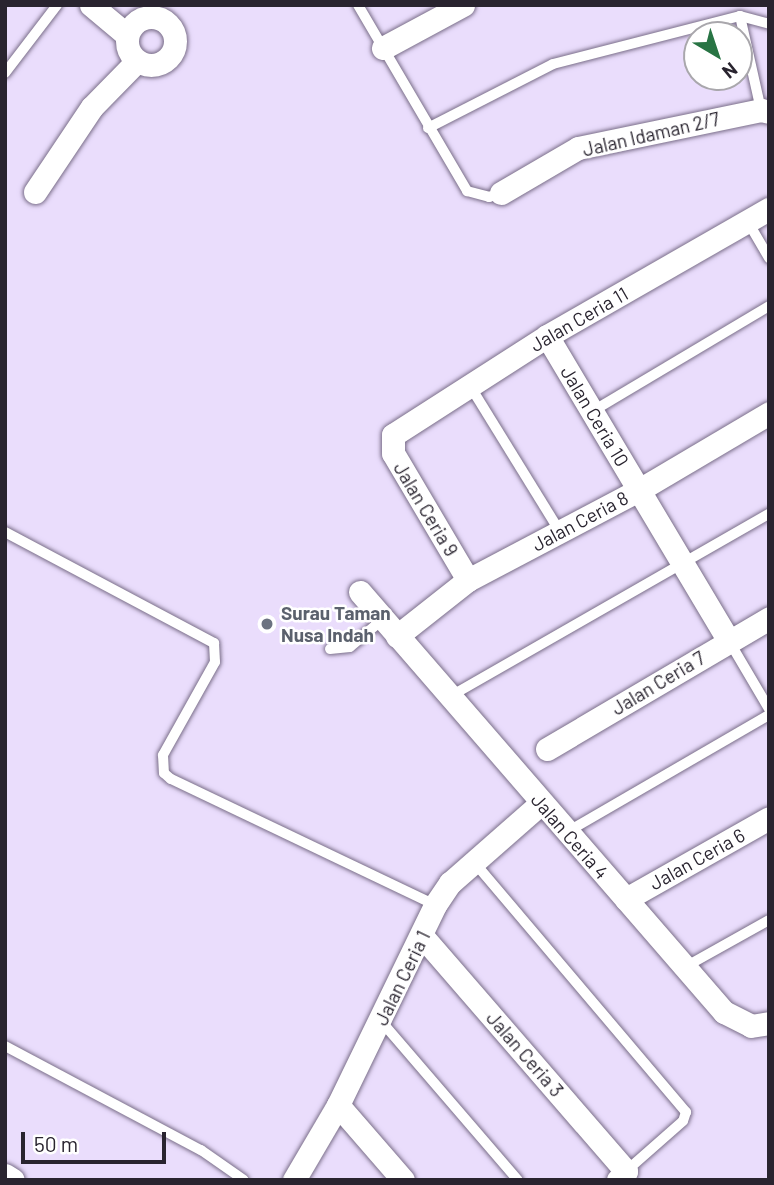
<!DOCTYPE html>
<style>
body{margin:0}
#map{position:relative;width:774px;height:1185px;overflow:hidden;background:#eaddfc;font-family:Barlow,sans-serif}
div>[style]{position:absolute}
.roads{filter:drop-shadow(0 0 2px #7a6e89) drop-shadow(0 0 2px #7a6e89)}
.lane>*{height:10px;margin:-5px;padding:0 5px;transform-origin:5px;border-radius:5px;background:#fff}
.street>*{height:23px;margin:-11.5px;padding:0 11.5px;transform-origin:11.5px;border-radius:11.5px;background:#fff}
.street>.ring{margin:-11.5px;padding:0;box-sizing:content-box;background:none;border:23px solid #fff;border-radius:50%}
.dots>*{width:19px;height:19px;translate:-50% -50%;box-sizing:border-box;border:4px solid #fff;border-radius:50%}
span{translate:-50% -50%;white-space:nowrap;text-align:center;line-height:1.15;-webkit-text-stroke:5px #fff;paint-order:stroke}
.street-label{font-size:19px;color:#29242f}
.worship-label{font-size:19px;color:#5b616d;font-weight:700}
.left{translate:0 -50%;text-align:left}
.frame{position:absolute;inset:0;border:7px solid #29242f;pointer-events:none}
.north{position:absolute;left:683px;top:21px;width:70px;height:70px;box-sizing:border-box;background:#fff;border:2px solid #a9a7ac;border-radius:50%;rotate:141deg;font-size:19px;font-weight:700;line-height:28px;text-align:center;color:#29242f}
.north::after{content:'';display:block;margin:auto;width:24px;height:32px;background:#287444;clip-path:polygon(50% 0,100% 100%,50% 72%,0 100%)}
.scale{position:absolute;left:21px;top:1132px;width:145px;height:32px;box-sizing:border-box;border:4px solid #29242f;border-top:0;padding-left:9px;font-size:21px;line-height:24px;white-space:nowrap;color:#29242f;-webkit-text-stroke:5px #fff;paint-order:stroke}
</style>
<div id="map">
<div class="roads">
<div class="lane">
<div style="left:358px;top:5px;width:216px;rotate:59.6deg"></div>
<div style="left:467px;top:191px;width:23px;rotate:15deg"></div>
<div style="left:489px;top:197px;width:13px;rotate:-18deg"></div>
<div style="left:740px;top:16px;width:96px;rotate:77.4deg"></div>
<div style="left:5px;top:73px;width:86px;rotate:-52.6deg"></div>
<div style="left:428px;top:128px;width:140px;rotate:-27.1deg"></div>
<div style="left:553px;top:64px;width:193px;rotate:-14.4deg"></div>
<div style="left:740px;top:16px;width:30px;rotate:15deg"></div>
<div style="left:748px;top:222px;width:42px;rotate:59.7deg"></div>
<div style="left:470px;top:386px;width:172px;rotate:58.3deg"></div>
<div style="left:593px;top:411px;width:205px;rotate:-30.8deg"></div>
<div style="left:5px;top:532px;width:237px;rotate:28deg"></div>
<div style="left:214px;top:643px;width:19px;rotate:87deg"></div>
<div style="left:215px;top:662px;width:107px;rotate:119.2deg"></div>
<div style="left:163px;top:755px;width:18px;rotate:87deg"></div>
<div style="left:164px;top:773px;width:9px;rotate:41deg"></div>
<div style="left:171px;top:779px;width:293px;rotate:25.5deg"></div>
<div style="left:729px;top:641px;width:79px;rotate:59.5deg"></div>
<div style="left:330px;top:649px;width:20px;rotate:-6deg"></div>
<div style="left:350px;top:647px;width:43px;rotate:-40.3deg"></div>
<div style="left:449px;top:697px;width:369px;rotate:-29.8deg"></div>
<div style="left:567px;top:832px;width:233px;rotate:-30.1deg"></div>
<div style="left:474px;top:862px;width:328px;rotate:49.7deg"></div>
<div style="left:686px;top:1112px;width:9px;rotate:108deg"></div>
<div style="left:683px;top:1121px;width:76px;rotate:138.7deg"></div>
<div style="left:685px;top:967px;width:96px;rotate:-29.2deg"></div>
<div style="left:381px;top:1021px;width:210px;rotate:49.3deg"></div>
<div style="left:5px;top:1046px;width:222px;rotate:28deg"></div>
<div style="left:201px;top:1150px;width:52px;rotate:34.9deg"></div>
</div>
<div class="street">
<div style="left:91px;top:5px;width:47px;rotate:39.8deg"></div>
<div class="ring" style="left:127px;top:17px;width:25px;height:25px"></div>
<div style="left:383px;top:48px;width:91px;rotate:-28.3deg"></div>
<div style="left:35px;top:192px;width:102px;rotate:-56.2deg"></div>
<div style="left:92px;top:107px;width:64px;rotate:-45.6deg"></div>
<div style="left:501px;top:193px;width:89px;rotate:-30.3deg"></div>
<div style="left:578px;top:148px;width:187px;rotate:-11.7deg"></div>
<div style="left:761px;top:110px;width:8px;rotate:14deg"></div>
<div style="left:547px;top:336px;width:355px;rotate:59.2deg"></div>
<div style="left:468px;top:580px;width:147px;rotate:-120.6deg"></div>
<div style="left:393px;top:453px;width:18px;rotate:-90deg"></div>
<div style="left:393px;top:435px;width:183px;rotate:-32.7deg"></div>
<div style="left:547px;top:336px;width:256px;rotate:-29.8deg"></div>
<div style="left:360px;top:592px;width:556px;rotate:49.09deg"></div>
<div style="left:724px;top:1012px;width:30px;rotate:27deg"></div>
<div style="left:751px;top:1026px;width:18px;rotate:-9deg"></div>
<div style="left:397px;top:636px;width:90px;rotate:-38.3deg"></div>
<div style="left:468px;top:580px;width:193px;rotate:-27.8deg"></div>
<div style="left:639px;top:490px;width:151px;rotate:-30.6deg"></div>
<div style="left:547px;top:749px;width:258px;rotate:-30.5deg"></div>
<div style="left:626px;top:899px;width:164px;rotate:-29.5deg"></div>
<div style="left:423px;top:937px;width:310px;rotate:49.1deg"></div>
<div style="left:626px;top:1171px;width:12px;rotate:132deg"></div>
<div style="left:338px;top:1105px;width:99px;rotate:49.1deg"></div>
<div style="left:5px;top:1175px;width:9px;rotate:32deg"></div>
<div style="left:294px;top:1180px;width:87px;rotate:-59.6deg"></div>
<div style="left:338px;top:1105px;width:222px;rotate:-64.1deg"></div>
<div style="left:435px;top:905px;width:27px;rotate:-56deg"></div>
<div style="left:450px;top:883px;width:121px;rotate:-41.3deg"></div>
</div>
</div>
<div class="dots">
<div style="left:267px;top:624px;background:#6b7280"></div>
</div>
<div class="street-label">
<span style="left:651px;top:134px;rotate:-13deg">Jalan Idaman 2/7</span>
<span style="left:579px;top:319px;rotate:-30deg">Jalan Ceria 11</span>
<span style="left:595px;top:416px;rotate:59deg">Jalan Ceria 10</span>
<span style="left:426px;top:509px;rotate:59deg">Jalan Ceria 9</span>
<span style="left:580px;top:521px;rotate:-28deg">Jalan Ceria 8</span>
<span style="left:658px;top:683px;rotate:-31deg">Jalan Ceria 7</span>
<span style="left:570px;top:836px;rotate:49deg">Jalan Ceria 4</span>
<span style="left:697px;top:859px;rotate:-29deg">Jalan Ceria 6</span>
<span style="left:402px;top:978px;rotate:-64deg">Jalan Ceria 1</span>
<span style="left:525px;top:1054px;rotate:49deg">Jalan Ceria 3</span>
</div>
<div class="worship-label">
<span class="left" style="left:281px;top:624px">Surau Taman<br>Nusa Indah</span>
</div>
<div class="frame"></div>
<div class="north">N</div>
<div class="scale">50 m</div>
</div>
